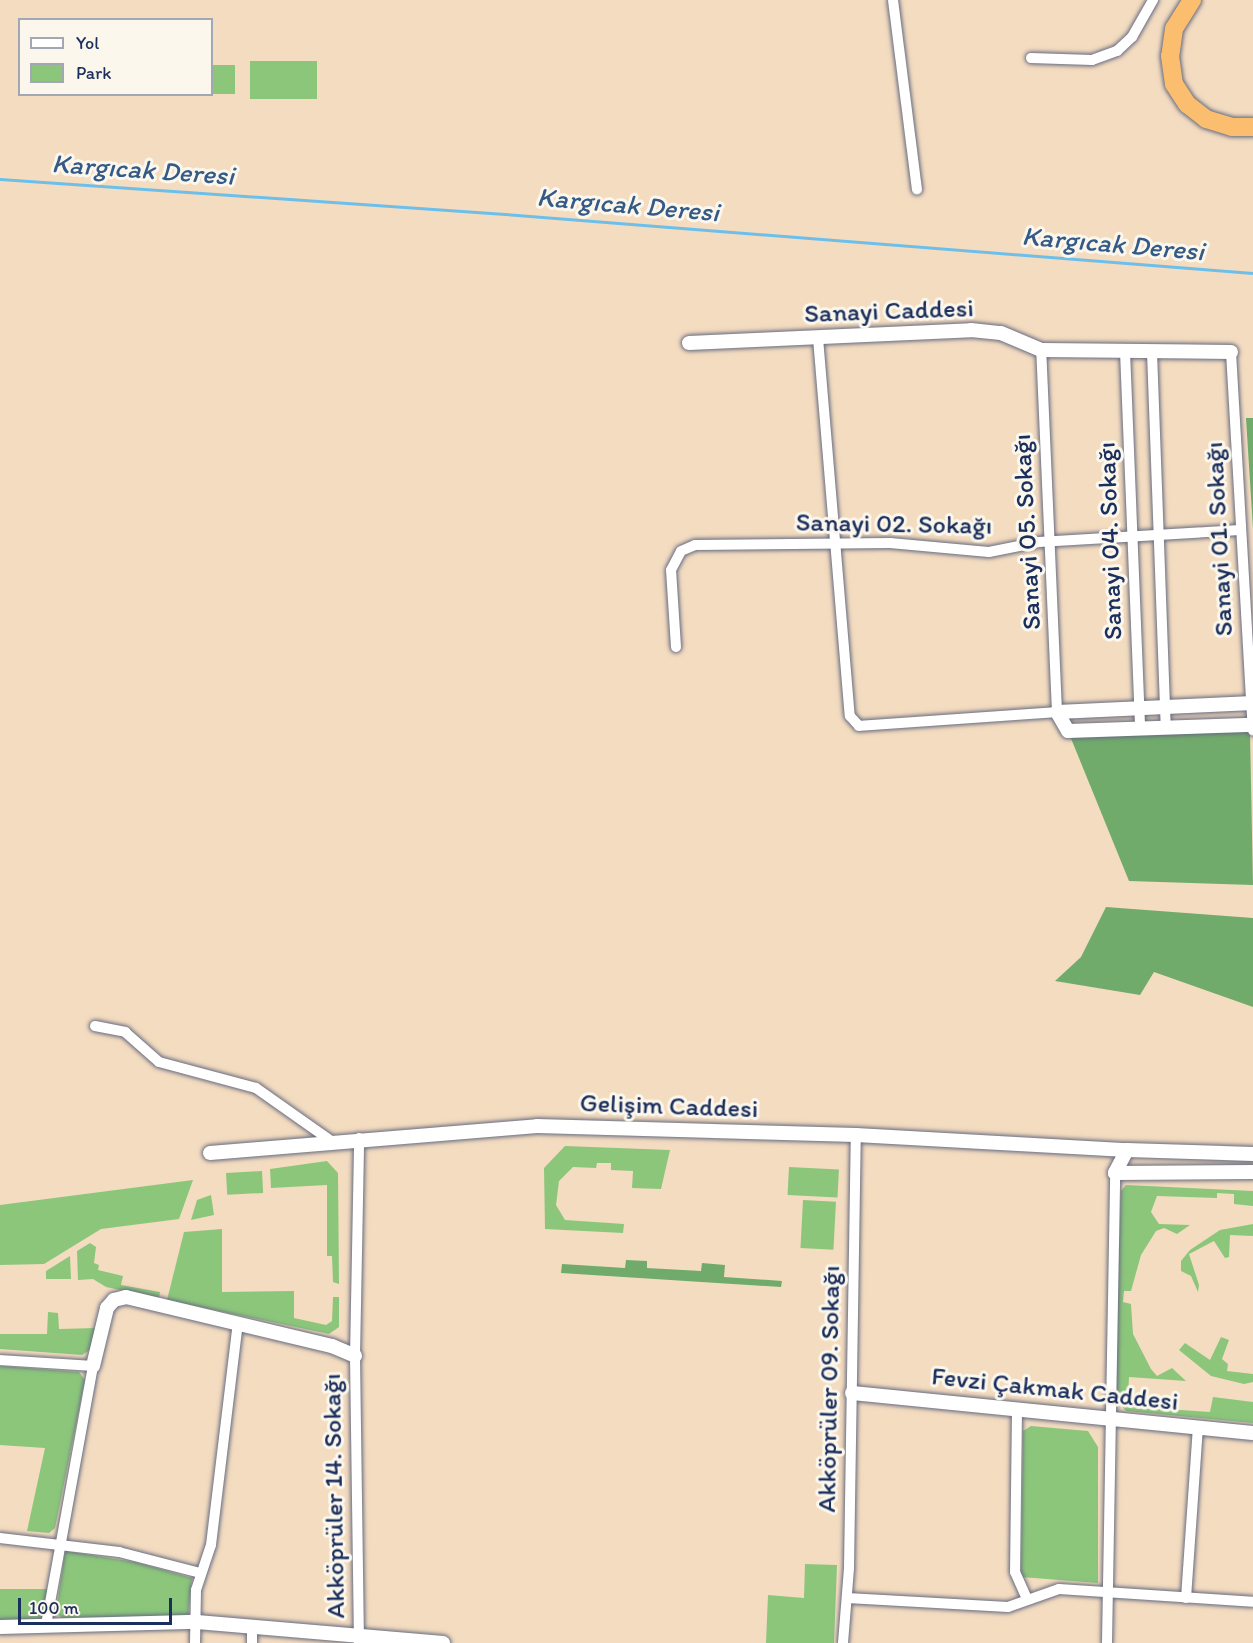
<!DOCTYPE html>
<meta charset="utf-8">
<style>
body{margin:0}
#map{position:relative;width:1253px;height:1643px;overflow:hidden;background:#f4dcc0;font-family:Itim,sans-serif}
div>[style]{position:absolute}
.green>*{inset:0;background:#8cc67b;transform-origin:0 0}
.forest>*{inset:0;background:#71ab6b}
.stream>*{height:3px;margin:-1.5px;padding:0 1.5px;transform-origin:1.5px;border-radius:1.5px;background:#6dbfe9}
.roads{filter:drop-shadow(0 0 2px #676c80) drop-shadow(0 0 2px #676c80)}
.minor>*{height:10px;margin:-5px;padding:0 5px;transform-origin:5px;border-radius:5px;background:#fff}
.tertiary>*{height:14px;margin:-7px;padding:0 7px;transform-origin:7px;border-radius:7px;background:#fff}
.trunk>*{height:18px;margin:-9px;padding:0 9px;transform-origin:9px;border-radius:9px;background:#fabe6e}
span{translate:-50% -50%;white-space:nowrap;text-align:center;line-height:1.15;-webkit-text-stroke:6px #fbf7ec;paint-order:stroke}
.street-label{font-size:26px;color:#1b2f5e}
.water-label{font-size:27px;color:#345a88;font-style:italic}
.legend{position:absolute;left:18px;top:18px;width:195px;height:78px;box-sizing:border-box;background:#fbf7ec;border:2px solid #a1a7b3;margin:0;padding:8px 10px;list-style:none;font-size:18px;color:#1b2f5e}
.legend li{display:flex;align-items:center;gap:12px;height:30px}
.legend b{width:30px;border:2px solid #a1a7b3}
.scale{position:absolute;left:18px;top:1598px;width:154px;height:27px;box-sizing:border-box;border:3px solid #1b2f5e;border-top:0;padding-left:8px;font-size:18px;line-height:21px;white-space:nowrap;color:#1b2f5e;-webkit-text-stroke:4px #fbf7ec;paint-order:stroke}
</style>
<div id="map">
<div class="green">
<div style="left:250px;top:61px;width:67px;height:38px"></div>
<div style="left:212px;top:65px;width:23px;height:29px"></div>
<div style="clip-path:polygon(565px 1146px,670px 1150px,661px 1189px,632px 1188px,633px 1171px,611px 1170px,611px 1163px,597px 1163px,596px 1168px,573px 1167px,559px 1181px,556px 1205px,565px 1220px,624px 1224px,623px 1233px,545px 1229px,544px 1168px)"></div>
<div style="clip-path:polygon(327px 1161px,338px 1173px,339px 1284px,333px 1282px,332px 1256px,327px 1256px,327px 1185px,271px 1188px,270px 1169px)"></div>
<div style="left:789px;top:1167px;width:50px;height:28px;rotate:3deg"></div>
<div style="left:262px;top:1171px;width:22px;height:36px;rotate:87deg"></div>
<div style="clip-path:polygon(193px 1180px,179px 1219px,101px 1229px,44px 1264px,0 1265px,0 1205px)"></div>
<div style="clip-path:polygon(1126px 1185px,1253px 1191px,1253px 1206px,1234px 1204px,1234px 1194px,1217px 1193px,1217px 1198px,1157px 1196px,1151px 1212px,1159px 1224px,1190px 1225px,1177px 1234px,1164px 1228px,1156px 1231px,1141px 1255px,1131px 1291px,1124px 1291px,1123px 1302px,1131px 1304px,1133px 1334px,1151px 1369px,1157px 1376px,1172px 1368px,1186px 1381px,1129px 1377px,1128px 1397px,1145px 1398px,1151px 1402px,1151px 1408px,1210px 1412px,1213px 1397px,1253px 1402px,1253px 1423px,1126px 1411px,1114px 1397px,1121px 1191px)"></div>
<div style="clip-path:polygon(211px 1195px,214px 1215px,191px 1220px,197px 1200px)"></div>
<div style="left:803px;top:1200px;width:33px;height:48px;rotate:3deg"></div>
<div style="clip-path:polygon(1253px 1224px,1253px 1236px,1230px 1235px,1229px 1257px,1225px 1258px,1214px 1241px,1189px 1254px,1199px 1285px,1198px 1292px,1191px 1276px,1181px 1271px,1181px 1261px,1190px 1250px,1220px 1230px)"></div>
<div style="clip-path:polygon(222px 1229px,222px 1292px,294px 1291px,294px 1318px,326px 1325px,332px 1321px,333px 1297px,339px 1297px,339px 1327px,329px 1334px,167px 1300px,184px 1232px)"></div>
<div style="clip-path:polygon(90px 1243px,96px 1247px,94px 1263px,99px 1265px,98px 1270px,123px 1276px,121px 1285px,160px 1292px,159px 1298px,106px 1287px,93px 1279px,78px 1280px,77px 1251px)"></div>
<div style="clip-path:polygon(70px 1256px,71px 1279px,46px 1279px,46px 1271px)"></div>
<div style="clip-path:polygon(48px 1312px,58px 1313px,59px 1329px,96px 1328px,91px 1349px,82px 1355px,0 1349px,0 1334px,47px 1334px)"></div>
<div style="clip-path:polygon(1221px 1337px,1229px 1340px,1222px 1359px,1228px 1364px,1227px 1371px,1253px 1374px,1253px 1382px,1244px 1384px,1211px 1376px,1179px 1350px,1185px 1343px,1210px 1360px)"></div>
<div style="clip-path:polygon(0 1366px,79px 1372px,85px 1380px,55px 1528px,49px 1533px,27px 1531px,45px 1448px,0 1445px)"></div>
<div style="clip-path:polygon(1031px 1426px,1088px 1431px,1098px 1447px,1098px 1583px,1021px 1577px,1023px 1431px)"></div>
<div style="clip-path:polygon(65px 1551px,135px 1562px,192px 1578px,188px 1616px,62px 1618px,56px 1613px)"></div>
<div style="clip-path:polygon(805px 1564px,837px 1565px,834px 1643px,766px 1643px,768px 1595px,804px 1598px)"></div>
<div style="clip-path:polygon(0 1589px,48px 1589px,42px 1619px,0 1621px)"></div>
</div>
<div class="forest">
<div style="clip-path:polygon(1246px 418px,1253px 418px,1253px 529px)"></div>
<div style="clip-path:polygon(1250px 732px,1253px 885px,1129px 881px,1070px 736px)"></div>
<div style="clip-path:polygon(1106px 907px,1253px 918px,1253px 1007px,1154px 972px,1140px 995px,1055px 981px,1081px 957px)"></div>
<div style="clip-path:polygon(626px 1260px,647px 1261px,647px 1268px,701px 1271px,702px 1263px,725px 1265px,724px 1277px,782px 1281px,781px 1287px,561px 1273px,562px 1264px,625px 1268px)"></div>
</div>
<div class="stream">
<div style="left:0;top:179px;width:506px;rotate:3.96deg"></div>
<div style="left:505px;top:214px;width:750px;rotate:4.51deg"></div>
</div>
<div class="roads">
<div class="minor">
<div style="left:893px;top:0;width:191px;rotate:82.8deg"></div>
<div style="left:1031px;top:58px;width:61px;rotate:1.9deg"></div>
<div style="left:1092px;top:60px;width:27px;rotate:-20deg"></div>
<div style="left:1117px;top:51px;width:21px;rotate:-43deg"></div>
<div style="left:1132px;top:37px;width:43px;rotate:-60.4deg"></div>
<div style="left:818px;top:338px;width:379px;rotate:85.2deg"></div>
<div style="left:850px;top:716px;width:13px;rotate:48deg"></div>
<div style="left:859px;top:726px;width:198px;rotate:-4deg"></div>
<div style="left:1057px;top:712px;width:362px;rotate:-92.5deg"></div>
<div style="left:1125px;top:351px;width:378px;rotate:87.7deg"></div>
<div style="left:1152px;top:352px;width:376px;rotate:87.9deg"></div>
<div style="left:1231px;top:352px;width:379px;rotate:86.7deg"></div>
<div style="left:676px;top:647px;width:77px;rotate:-93.7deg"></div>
<div style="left:671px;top:570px;width:21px;rotate:-62deg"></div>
<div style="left:681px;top:551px;width:15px;rotate:-23deg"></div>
<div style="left:695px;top:545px;width:195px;rotate:-0.6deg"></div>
<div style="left:890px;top:543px;width:99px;rotate:5.2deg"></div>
<div style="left:989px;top:552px;width:51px;rotate:-11.3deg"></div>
<div style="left:1039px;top:542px;width:201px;rotate:-3.4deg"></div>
<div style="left:95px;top:1026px;width:31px;rotate:11deg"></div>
<div style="left:125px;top:1032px;width:45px;rotate:41.4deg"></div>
<div style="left:159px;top:1062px;width:100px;rotate:15deg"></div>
<div style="left:256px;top:1088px;width:92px;rotate:35.2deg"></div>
<div style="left:0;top:1360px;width:93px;rotate:3.7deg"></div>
<div style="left:93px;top:1366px;width:262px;rotate:100.3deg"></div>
<div style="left:1017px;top:1410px;width:162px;rotate:90.7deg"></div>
<div style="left:1015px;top:1572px;width:30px;rotate:66deg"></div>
<div style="left:0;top:1538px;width:120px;rotate:6.7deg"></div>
<div style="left:119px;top:1552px;width:84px;rotate:14.5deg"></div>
<div style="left:847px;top:1598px;width:161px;rotate:3.2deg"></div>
<div style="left:1008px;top:1607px;width:54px;rotate:-19.4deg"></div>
<div style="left:1059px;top:1589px;width:194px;rotate:3.8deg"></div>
<div style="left:1186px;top:1598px;width:170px;rotate:-86deg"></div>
<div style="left:252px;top:1627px;width:16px;rotate:90deg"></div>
<div style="left:195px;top:1643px;width:53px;rotate:-88.9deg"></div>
<div style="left:196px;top:1590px;width:47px;rotate:-71.6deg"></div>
<div style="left:211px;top:1545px;width:224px;rotate:-83.1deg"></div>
<div style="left:359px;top:1643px;width:287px;rotate:-90.8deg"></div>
<div style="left:355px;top:1356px;width:218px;rotate:-88.9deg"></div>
<div style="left:843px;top:1643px;width:75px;rotate:-85.4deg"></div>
<div style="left:849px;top:1568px;width:433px;rotate:-89.1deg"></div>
<div style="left:1107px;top:1643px;width:470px;rotate:-89deg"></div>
</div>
<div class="tertiary">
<div style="left:689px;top:343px;width:282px;rotate:-2.6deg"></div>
<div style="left:971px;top:330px;width:30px;rotate:6deg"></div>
<div style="left:1001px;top:333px;width:43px;rotate:23deg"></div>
<div style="left:1041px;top:350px;width:190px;rotate:0.6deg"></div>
<div style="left:1253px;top:703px;width:196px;rotate:177.4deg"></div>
<div style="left:1057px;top:712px;width:22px;rotate:60deg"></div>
<div style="left:1068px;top:731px;width:185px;rotate:-1.9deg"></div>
<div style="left:210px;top:1153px;width:328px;rotate:-4.7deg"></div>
<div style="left:537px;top:1126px;width:319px;rotate:1.6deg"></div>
<div style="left:856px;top:1135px;width:271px;rotate:3.2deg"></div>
<div style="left:1253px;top:1154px;width:126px;rotate:-178.2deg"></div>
<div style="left:1127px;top:1150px;width:26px;rotate:118deg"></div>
<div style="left:1115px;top:1173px;width:138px;rotate:-0.4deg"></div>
<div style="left:93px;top:1366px;width:60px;rotate:-76.4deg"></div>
<div style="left:107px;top:1308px;width:11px;rotate:-49deg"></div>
<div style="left:114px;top:1300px;width:12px;rotate:-14deg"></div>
<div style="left:126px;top:1297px;width:212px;rotate:13.4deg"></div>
<div style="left:332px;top:1346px;width:25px;rotate:23deg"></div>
<div style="left:852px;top:1393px;width:403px;rotate:5.7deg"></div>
<div style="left:0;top:1627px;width:197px;rotate:-1.5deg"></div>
<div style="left:197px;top:1622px;width:247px;rotate:4.9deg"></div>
</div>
<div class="trunk">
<div style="left:1192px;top:0;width:34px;rotate:122deg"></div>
<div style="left:1174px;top:29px;width:27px;rotate:98deg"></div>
<div style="left:1170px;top:56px;width:28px;rotate:82deg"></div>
<div style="left:1174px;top:84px;width:24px;rotate:57deg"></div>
<div style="left:1187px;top:104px;width:24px;rotate:38deg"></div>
<div style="left:1206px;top:119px;width:27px;rotate:17deg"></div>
<div style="left:1232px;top:127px;width:21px"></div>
</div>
</div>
<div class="street-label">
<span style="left:889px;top:311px;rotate:-2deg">Sanayi Caddesi</span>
<span style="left:894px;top:524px;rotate:1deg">Sanayi 02. Sokağı</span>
<span style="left:1027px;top:532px;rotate:-93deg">Sanayi 05. Sokağı</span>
<span style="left:1219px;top:539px;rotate:-93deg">Sanayi 01. Sokağı</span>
<span style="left:1110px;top:541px;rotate:-92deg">Sanayi 04. Sokağı</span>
<span style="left:669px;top:1106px;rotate:2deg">Gelişim Caddesi</span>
<span style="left:829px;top:1389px;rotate:-89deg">Akköprüler 09. Sokağı</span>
<span style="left:1055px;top:1389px;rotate:6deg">Fevzi Çakmak Caddesi</span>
<span style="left:334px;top:1496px;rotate:-91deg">Akköprüler 14. Sokağı</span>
</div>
<div class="water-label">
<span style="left:143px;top:169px;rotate:4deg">Kargıcak Deresi</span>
<span style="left:628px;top:204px;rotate:5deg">Kargıcak Deresi</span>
<span style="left:1113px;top:243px;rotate:5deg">Kargıcak Deresi</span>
</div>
<ul class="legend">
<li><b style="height:8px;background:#fff"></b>Yol</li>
<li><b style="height:16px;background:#8cc67b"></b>Park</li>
</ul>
<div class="scale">100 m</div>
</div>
